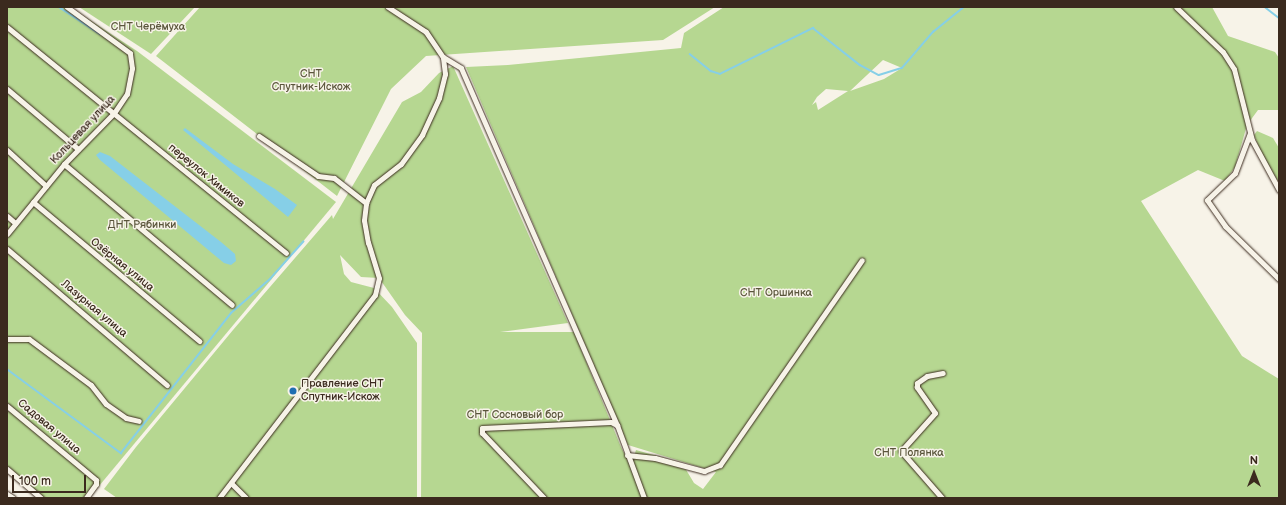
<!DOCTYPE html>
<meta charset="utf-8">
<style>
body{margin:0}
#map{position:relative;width:1286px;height:505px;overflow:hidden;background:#f7f3e8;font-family:"Balsamiq Sans",sans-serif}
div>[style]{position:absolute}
.green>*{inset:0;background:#b6d791}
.water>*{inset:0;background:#86cfe7}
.stream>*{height:1.5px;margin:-0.75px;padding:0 0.75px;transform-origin:0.75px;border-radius:0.75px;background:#86cfe7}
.roads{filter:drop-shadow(0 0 1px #3b2a1e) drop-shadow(0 0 1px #3b2a1e)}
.street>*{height:5px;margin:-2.5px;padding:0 2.5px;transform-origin:2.5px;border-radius:2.5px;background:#f7f3e8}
.dots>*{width:11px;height:11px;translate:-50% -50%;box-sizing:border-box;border:2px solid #f7f3e8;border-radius:50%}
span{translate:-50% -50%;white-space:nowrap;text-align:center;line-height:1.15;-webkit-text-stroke:3px #f7f3e8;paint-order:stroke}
.park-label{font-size:11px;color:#5a553b}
.street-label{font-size:11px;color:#3b2a1e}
.poi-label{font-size:11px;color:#3b2a1e}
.left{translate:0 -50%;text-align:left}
.frame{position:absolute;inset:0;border:8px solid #3b2a1e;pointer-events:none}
.north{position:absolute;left:1234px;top:453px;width:40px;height:40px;-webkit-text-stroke:3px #f7f3e8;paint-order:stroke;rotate:0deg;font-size:11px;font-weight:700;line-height:16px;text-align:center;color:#3b2a1e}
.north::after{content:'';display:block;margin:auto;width:14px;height:18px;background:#3b2a1e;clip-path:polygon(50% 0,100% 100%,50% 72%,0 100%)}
.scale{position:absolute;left:12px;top:475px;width:74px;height:18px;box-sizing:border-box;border:2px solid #3b2a1e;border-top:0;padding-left:5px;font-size:12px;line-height:14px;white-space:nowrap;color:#3b2a1e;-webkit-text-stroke:3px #f7f3e8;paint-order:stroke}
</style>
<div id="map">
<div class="green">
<div style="clip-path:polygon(7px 7px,70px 7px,137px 51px,336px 202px,89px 498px,42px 498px,7px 470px)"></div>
<div style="clip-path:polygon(79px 7px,195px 7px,151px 54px)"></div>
<div style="clip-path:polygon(200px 7px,715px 7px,663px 40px,426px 56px,391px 89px,337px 196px,156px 56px)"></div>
<div style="clip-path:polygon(evenodd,724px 7px,1212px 7px,1228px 36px,1275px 52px,1279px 58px,1279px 110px,1258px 110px,1247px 125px,1235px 167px,1225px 181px,1198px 170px,1141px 201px,1242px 356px,1279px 379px,1279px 498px,421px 498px,422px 333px,405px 315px,379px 278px,361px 277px,340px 255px,344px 274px,351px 282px,374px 288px,392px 307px,417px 343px,417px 498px,117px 498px,104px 489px,136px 447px,233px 330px,332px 215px,333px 219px,402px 102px,421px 92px,439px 73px,453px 66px,568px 323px,500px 332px,574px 332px,621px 447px,638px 480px,632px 463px,636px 450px,682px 463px,694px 483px,703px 489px,716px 472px,628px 445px,466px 67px,508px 65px,681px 48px,684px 33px,724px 7px,883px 60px,902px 68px,884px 79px,850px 91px,883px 60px,724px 7px,826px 89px,848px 91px,818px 110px,816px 102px,812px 105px,817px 97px,826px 89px)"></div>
<div style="clip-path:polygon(1257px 131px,1273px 138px,1279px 148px,1279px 183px,1262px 154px,1254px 135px)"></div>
</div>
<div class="water">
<div style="clip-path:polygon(185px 128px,233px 164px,275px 189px,297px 205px,288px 217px,183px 130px)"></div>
<div style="clip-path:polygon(100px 152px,110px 156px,221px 242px,235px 254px,236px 261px,231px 265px,224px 263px,100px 160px,96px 155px)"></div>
</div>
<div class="stream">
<div style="left:59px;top:7px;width:49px;rotate:33.4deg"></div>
<div style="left:1265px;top:7px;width:18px;rotate:38deg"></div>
<div style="left:690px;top:54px;width:27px;rotate:39deg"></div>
<div style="left:711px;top:71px;width:9px;rotate:18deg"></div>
<div style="left:720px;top:74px;width:104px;rotate:-26.3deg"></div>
<div style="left:813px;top:28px;width:60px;rotate:38.2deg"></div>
<div style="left:860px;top:65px;width:21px;rotate:28deg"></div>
<div style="left:879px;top:75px;width:24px;rotate:-17deg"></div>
<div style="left:902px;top:68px;width:48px;rotate:-49.3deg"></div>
<div style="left:933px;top:32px;width:40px;rotate:-39deg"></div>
<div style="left:7px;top:369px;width:142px;rotate:36.4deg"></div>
<div style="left:121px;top:453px;width:178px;rotate:-51.8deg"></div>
<div style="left:231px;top:313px;width:52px;rotate:-41.1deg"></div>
<div style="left:270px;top:279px;width:50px;rotate:-48.3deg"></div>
</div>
<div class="roads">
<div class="street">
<div style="left:388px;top:7px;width:45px;rotate:33.3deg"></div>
<div style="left:426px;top:32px;width:30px;rotate:56deg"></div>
<div style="left:443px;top:57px;width:21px;rotate:31deg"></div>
<div style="left:461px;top:68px;width:390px;rotate:66.4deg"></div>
<div style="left:617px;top:425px;width:78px;rotate:69.7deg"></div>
<div style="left:1176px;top:7px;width:65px;rotate:43.8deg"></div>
<div style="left:1223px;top:52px;width:20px;rotate:57deg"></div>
<div style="left:1234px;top:69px;width:73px;rotate:75.8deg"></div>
<div style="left:1252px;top:140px;width:57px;rotate:61.6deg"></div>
<div style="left:7px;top:27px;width:359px;rotate:39deg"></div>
<div style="left:7px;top:89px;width:93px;rotate:40.2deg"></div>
<div style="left:1250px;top:133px;width:43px;rotate:110.6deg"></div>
<div style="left:1235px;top:173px;width:39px;rotate:136deg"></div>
<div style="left:1207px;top:200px;width:32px;rotate:55deg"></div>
<div style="left:1225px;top:226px;width:76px;rotate:44.5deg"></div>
<div style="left:259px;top:136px;width:71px;rotate:34.1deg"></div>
<div style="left:318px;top:176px;width:16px;rotate:7deg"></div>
<div style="left:334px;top:178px;width:41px;rotate:38deg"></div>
<div style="left:7px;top:150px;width:53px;rotate:42.7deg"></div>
<div style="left:64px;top:164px;width:219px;rotate:40deg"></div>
<div style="left:33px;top:202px;width:217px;rotate:39.9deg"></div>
<div style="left:7px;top:216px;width:11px;rotate:41deg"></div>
<div style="left:7px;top:234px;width:90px;rotate:-50.8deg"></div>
<div style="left:64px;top:164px;width:71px;rotate:-45.6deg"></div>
<div style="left:114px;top:113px;width:23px;rotate:-56deg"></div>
<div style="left:127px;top:94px;width:26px;rotate:-79deg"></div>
<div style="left:132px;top:68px;width:15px;rotate:-98deg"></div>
<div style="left:130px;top:53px;width:78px;rotate:-143.9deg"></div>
<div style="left:7px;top:249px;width:210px;rotate:40.4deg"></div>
<div style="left:7px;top:339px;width:22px"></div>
<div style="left:29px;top:339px;width:77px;rotate:36.6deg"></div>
<div style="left:91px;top:385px;width:24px;rotate:52deg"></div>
<div style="left:106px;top:404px;width:24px;rotate:35deg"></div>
<div style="left:126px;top:418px;width:13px;rotate:13deg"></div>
<div style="left:7px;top:406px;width:116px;rotate:39.7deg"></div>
<div style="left:96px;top:480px;width:4px;rotate:90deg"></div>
<div style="left:96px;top:484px;width:17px;rotate:126deg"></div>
<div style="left:627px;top:455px;width:28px;rotate:6deg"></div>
<div style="left:655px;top:458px;width:51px;rotate:14.9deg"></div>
<div style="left:704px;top:471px;width:17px;rotate:-21deg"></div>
<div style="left:720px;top:465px;width:249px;rotate:-55.3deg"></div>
<div style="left:7px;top:469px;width:45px;rotate:40.5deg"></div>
<div style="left:231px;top:483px;width:21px;rotate:45deg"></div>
<div style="left:7px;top:494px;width:7px;rotate:34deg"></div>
<div style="left:219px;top:498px;width:256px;rotate:-52.5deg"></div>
<div style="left:375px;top:295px;width:17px;rotate:-77deg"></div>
<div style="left:379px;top:278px;width:37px;rotate:-107deg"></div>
<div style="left:368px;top:243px;width:23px;rotate:-100deg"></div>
<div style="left:364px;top:220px;width:17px;rotate:-83deg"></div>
<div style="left:366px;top:203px;width:20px;rotate:-66deg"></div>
<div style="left:374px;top:185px;width:34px;rotate:-38deg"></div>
<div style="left:401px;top:164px;width:36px;rotate:-54deg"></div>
<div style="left:422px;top:135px;width:41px;rotate:-65.3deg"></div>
<div style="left:439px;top:98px;width:25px;rotate:-76deg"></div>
<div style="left:445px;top:74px;width:17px;rotate:-97deg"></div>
<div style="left:544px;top:498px;width:90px;rotate:-133.6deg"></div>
<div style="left:482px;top:433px;width:5px;rotate:-90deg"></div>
<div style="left:482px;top:428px;width:129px;rotate:-2.7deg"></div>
<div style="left:611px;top:422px;width:7px;rotate:27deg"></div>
<div style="left:942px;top:498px;width:62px;rotate:-131.1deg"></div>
<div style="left:901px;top:451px;width:51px;rotate:-48.2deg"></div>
<div style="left:935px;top:413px;width:32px;rotate:-125deg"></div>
<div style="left:917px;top:387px;width:4px;rotate:-90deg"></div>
<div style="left:917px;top:383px;width:12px;rotate:-35deg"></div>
<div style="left:927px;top:376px;width:16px;rotate:-11deg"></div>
</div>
</div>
<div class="dots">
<div style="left:293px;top:391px;background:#1f6fb2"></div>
</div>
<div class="park-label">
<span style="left:148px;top:27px">СНТ Черёмуха</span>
<span style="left:311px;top:81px">СНТ<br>Спутник-Искож</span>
<span style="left:142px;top:225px">ДНТ Рябинки</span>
<span style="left:776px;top:293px">СНТ Оршинка</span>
<span style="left:515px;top:415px">СНТ Сосновый бор</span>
<span style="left:909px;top:453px">СНТ Полянка</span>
</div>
<div class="street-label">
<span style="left:83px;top:130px;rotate:-47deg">Кольцевая улица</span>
<span style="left:206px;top:176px;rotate:39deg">переулок Химиков</span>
<span style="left:122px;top:265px;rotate:39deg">Озёрная улица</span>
<span style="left:94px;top:309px;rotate:40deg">Лазурная улица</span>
<span style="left:49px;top:427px;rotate:40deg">Садовая улица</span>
</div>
<div class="poi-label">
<span class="left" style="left:301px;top:391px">Правление СНТ<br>Спутник-Искож</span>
</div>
<div class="frame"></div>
<div class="north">N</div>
<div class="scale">100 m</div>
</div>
